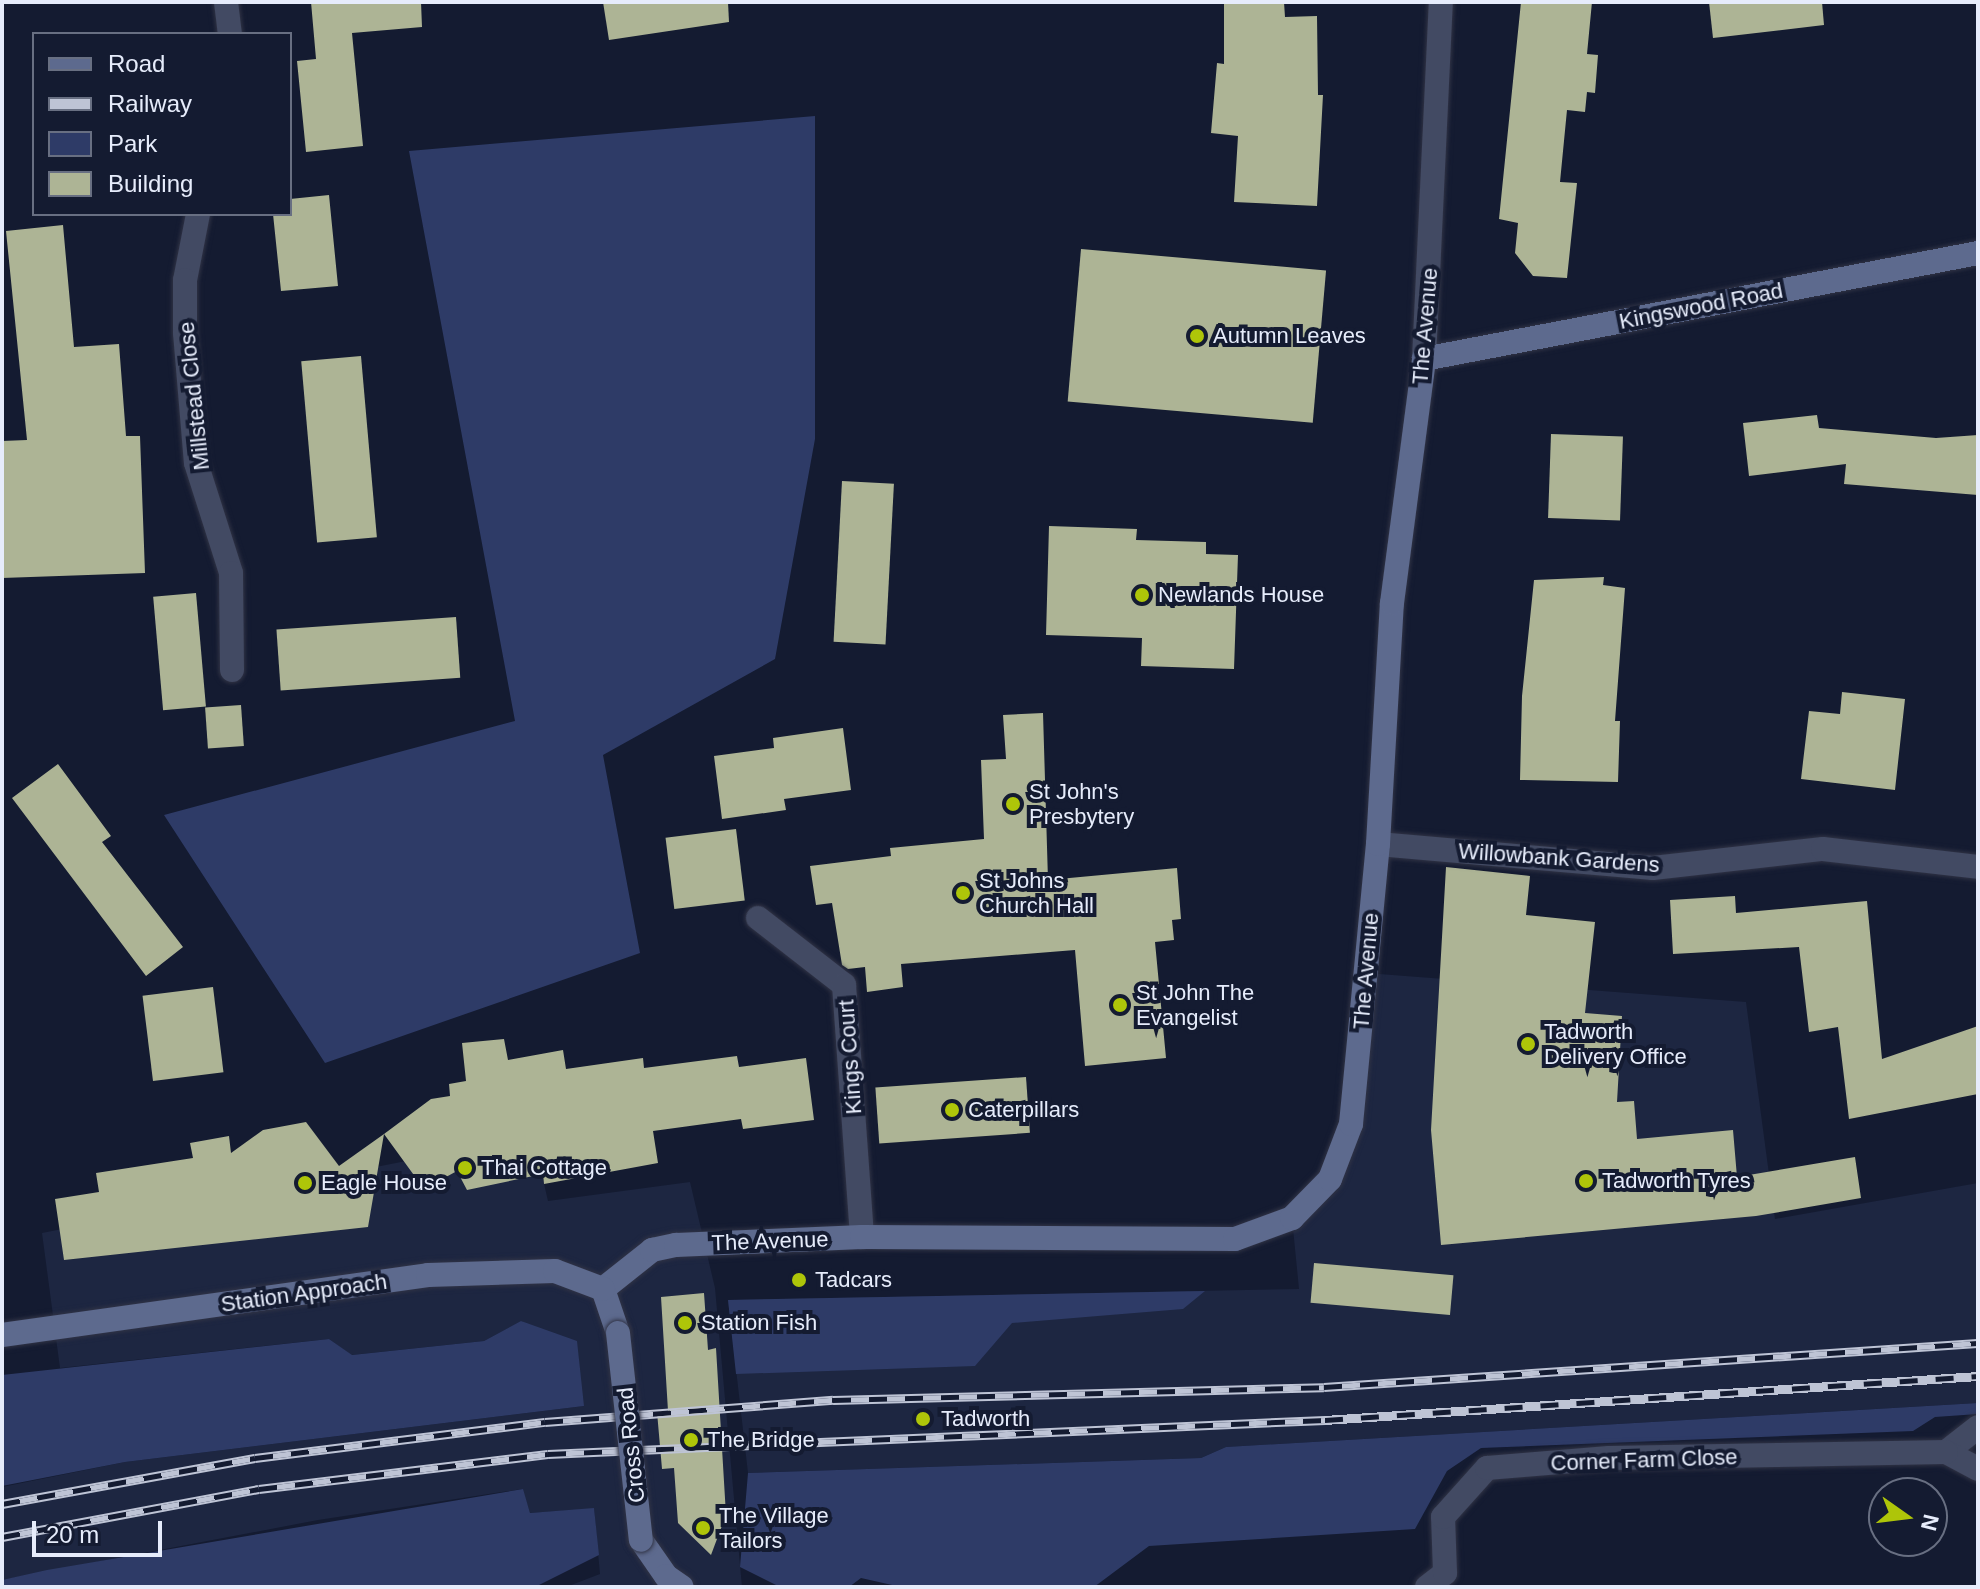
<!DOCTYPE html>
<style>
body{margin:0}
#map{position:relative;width:1980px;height:1589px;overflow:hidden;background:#141b31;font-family:Helvetica,sans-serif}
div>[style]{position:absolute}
.built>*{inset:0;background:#1d2641}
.green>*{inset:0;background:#2e3b67}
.building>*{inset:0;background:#adb495;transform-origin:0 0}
.roads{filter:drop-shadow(0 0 2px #303345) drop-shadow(0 0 2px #303345)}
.street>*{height:24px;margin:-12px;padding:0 12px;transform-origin:12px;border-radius:12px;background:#424a63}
.secondary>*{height:24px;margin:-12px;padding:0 12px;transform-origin:12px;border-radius:12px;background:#5d6a8e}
.rail>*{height:9px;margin-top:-4.5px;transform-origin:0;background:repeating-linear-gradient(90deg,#141b31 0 18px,#bec4d5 0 36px);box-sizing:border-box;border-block:2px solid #bec4d5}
.bridges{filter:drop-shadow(0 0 2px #303345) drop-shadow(0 0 2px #303345)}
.secondary-bridge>*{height:24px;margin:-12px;padding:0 12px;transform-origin:12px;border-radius:12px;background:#5d6a8e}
.dots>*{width:22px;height:22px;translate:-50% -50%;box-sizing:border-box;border:4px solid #141b31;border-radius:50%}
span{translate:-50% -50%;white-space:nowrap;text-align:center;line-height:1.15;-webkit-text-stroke:8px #141b31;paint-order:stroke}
.street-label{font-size:22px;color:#e6ecfb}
.poi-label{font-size:22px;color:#e6ecfb}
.left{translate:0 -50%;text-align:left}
.frame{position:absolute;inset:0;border:4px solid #e6ecfb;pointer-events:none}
.legend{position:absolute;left:32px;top:32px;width:260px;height:184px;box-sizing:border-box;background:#141b31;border:2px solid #686f82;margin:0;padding:10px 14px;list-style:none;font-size:24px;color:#e6ecfb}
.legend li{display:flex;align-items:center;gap:16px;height:40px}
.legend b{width:40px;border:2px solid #686f82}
.north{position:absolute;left:1868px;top:1477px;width:80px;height:80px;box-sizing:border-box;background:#141b31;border:2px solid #686f82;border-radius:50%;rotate:104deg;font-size:22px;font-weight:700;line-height:32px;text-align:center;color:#e6ecfb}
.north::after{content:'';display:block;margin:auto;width:28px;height:36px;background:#aec509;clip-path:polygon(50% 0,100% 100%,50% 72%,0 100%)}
.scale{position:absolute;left:32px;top:1521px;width:130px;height:36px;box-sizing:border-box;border:4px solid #e6ecfb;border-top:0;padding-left:10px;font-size:24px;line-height:28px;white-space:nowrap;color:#e6ecfb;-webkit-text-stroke:6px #141b31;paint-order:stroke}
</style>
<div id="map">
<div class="built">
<div style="clip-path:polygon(1366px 973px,1746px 1002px,1775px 1219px,1978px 1183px,1978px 1403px,1226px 1447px,1201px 1458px,748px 1473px,728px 1300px,1299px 1289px,1292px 1218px,1330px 1179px)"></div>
<div style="clip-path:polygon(533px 1136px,548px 1201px,690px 1182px,715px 1288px,742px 1587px,566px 1587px,600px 1574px,594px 1509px,530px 1513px,522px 1489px,318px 1520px,2px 1580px,2px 1487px,125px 1462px,584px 1406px,522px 1321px,484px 1341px,351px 1355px,329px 1339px,60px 1368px,42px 1233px)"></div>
</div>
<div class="green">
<div style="clip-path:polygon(815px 116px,815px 439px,775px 659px,603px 755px,640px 953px,325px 1063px,164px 815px,515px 721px,409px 151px)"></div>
<div style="clip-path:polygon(1205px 1291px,1183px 1309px,1012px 1323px,975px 1366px,736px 1374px,728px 1300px)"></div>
<div style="clip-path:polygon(521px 1321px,577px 1341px,584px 1406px,125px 1462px,2px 1486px,2px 1375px,329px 1339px,352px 1355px,484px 1341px)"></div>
<div style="clip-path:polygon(1978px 1403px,1978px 1414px,1935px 1417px,1913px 1431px,1481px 1448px,1447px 1471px,1415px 1529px,1149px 1546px,1094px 1587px,901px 1587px,861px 1578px,849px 1587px,780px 1587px,740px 1567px,748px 1473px,1201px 1458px,1226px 1447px)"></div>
<div style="clip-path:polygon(523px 1489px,530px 1513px,594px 1508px,599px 1555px,535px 1587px,2px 1587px,2px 1580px,47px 1570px)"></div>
</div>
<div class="building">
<div style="clip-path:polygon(311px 2px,421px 2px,422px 27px,352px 33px,363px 146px,306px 152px,297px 61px,316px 59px)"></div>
<div style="clip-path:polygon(603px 2px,728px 2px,729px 22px,609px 40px)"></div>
<div style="clip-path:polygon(1224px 2px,1284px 2px,1285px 17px,1317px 16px,1318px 95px,1323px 95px,1317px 206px,1234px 202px,1238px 136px,1211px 133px,1217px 63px,1224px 64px)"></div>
<div style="clip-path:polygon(1521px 2px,1592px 2px,1587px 54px,1598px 55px,1595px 93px,1587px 92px,1585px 112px,1567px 110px,1560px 182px,1577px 183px,1567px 278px,1533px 276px,1515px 253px,1518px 223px,1499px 219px)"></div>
<div style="clip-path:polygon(1709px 2px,1822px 2px,1824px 25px,1713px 38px)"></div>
<div style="clip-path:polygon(329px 195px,338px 286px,281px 291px,273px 214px,290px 214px,290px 199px)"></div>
<div style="clip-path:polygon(63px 225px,74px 347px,119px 344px,126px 436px,140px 436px,145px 573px,2px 578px,2px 441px,27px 440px,6px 231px)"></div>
<div style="left:1081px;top:249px;width:246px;height:153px;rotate:5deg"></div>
<div style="left:361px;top:356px;width:182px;height:60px;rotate:85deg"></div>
<div style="clip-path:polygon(1817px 415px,1819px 428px,1936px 438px,1978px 435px,1978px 495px,1844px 484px,1846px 464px,1749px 476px,1743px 423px)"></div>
<div style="left:1551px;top:434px;width:72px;height:84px;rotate:2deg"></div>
<div style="left:842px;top:481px;width:52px;height:161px;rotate:3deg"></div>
<div style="clip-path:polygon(1049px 526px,1137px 529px,1136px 540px,1206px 542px,1206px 554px,1238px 555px,1234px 669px,1141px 666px,1142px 638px,1046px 635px)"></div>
<div style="clip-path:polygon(1604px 577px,1603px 585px,1625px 588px,1615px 721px,1620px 721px,1618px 782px,1520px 780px,1522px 696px,1534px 580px)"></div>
<div style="left:196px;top:593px;width:114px;height:43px;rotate:85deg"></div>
<div style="left:456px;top:617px;width:61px;height:180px;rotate:86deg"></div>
<div style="clip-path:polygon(1842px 692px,1905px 699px,1895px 790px,1801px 779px,1809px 711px,1840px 714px)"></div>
<div style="left:241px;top:705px;width:41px;height:36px;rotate:86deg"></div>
<div style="clip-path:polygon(1043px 713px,1048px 880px,1177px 868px,1181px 919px,1172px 920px,1174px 940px,1155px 942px,1166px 1058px,1085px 1066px,1075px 950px,901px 964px,903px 987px,867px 992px,865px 967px,848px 969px,842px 965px,832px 903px,816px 905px,810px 866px,891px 856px,890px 848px,984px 839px,981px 760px,1006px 759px,1003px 715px)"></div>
<div style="clip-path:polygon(843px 728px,851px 790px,784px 799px,786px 810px,722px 819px,714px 756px,774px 748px,773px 738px)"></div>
<div style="clip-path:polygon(58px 764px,111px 836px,102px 842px,183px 947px,146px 976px,12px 798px)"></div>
<div style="left:736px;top:829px;width:72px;height:71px;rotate:83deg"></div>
<div style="clip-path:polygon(1446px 867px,1530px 876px,1526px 915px,1595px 922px,1585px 1013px,1622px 1016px,1617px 1102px,1634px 1101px,1637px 1139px,1733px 1130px,1737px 1177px,1855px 1157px,1861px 1198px,1756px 1216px,1441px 1245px,1431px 1130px)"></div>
<div style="clip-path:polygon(1735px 896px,1736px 913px,1867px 901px,1882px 1059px,1978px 1026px,1978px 1094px,1849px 1119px,1838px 1027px,1809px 1032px,1799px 947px,1673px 954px,1670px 900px)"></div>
<div style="left:213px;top:987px;width:86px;height:71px;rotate:83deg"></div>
<div style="clip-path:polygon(504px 1039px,508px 1060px,563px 1050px,566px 1069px,643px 1058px,644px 1068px,737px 1056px,739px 1067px,806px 1058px,814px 1120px,743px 1129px,741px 1119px,653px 1131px,658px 1163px,544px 1184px,543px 1174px,467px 1190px,457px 1171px,424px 1189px,384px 1134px,431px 1099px,450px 1096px,449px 1084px,466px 1081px,462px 1043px)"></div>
<div style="left:1026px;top:1077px;width:56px;height:151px;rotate:86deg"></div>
<div style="clip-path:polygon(306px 1122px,339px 1166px,384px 1134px,368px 1227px,64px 1260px,55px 1199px,99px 1192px,96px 1173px,193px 1158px,190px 1143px,229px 1136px,231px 1153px,263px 1130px)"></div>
<div style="left:1314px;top:1263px;width:140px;height:40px;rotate:5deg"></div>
<div style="clip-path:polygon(704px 1293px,708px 1350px,716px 1348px,726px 1515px,711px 1555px,678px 1523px,674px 1468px,662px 1469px,657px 1412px,668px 1411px,661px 1297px)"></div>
</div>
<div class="roads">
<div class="street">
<div style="left:226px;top:2px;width:32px;rotate:83deg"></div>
<div style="left:198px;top:214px;width:67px;rotate:101.1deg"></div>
<div style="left:185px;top:280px;width:53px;rotate:90deg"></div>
<div style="left:185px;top:333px;width:130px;rotate:85.2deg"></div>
<div style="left:196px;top:463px;width:115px;rotate:72.3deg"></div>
<div style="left:231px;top:573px;width:97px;rotate:89.4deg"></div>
<div style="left:1424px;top:359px;width:357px;rotate:-87.3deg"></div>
<div style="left:1378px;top:844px;width:276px;rotate:5deg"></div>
<div style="left:1653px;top:868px;width:171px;rotate:-6.4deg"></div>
<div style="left:1823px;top:849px;width:156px;rotate:6.6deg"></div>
<div style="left:758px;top:918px;width:109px;rotate:37.9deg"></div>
<div style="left:844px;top:985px;width:253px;rotate:85.9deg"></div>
<div style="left:1978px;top:1427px;width:41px;rotate:142deg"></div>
<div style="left:1946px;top:1452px;width:36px;rotate:28deg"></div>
<div style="left:1427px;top:1587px;width:23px;rotate:-38deg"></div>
<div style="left:1445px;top:1573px;width:56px;rotate:-92deg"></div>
<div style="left:1443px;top:1517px;width:66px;rotate:-48.1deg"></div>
<div style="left:1487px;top:1468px;width:122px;rotate:-4.7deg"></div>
<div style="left:1609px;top:1458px;width:337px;rotate:-1deg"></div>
</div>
<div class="secondary">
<div style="left:603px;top:1289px;width:63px;rotate:-38.5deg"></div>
<div style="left:652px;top:1250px;width:25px;rotate:-12deg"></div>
<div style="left:676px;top:1245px;width:186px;rotate:-2.5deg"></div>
<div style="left:862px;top:1237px;width:373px;rotate:0.3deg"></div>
<div style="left:1235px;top:1239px;width:61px;rotate:-20.2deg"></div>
<div style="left:1292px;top:1218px;width:54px;rotate:-45.7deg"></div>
<div style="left:1330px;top:1179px;width:59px;rotate:-69.1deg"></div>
<div style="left:1351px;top:1124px;width:281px;rotate:-84.5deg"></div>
<div style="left:1378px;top:844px;width:241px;rotate:-86.7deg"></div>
<div style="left:1392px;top:603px;width:246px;rotate:-82.5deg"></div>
<div style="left:1424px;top:359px;width:564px;rotate:-10.83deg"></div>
<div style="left:603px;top:1289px;width:46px;rotate:71.2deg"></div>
<div style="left:2px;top:1335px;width:430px;rotate:-8deg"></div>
<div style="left:428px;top:1275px;width:127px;rotate:-1.8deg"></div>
<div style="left:555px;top:1271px;width:51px;rotate:20.6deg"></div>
<div style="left:641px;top:1540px;width:44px;rotate:55.2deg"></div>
<div style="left:666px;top:1576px;width:19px;rotate:35deg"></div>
</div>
</div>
<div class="rail">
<div style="left:2px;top:1504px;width:257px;rotate:-10.3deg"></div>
<div style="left:255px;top:1458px;width:292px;rotate:-7.1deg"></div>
<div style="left:545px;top:1422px;width:289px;rotate:-4.4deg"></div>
<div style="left:833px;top:1400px;width:491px;rotate:-1.5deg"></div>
<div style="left:1324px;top:1387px;width:655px;rotate:-3.85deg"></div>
<div style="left:2px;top:1537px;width:261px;rotate:-10.6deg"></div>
<div style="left:259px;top:1489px;width:291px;rotate:-6.9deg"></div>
<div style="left:548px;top:1454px;width:778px;rotate:-2.51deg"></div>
<div style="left:1325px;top:1420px;width:654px;rotate:-3.85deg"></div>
</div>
<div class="bridges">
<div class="secondary-bridge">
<div style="left:618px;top:1333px;width:208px;rotate:83.7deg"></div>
</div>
</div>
<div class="dots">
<div style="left:1197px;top:336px;background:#aec509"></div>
<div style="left:1142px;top:595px;background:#aec509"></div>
<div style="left:1013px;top:804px;background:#aec509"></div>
<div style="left:963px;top:893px;background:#aec509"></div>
<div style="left:1120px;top:1005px;background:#aec509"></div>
<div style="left:1528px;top:1044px;background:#aec509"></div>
<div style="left:952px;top:1110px;background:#aec509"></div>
<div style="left:465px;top:1168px;background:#aec509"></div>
<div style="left:1586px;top:1181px;background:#aec509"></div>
<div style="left:305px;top:1183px;background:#aec509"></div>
<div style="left:799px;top:1280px;background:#aec509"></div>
<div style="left:685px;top:1323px;background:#aec509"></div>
<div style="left:923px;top:1419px;background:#aec509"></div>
<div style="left:691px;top:1440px;background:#aec509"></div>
<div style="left:703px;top:1528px;background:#aec509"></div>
</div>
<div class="street-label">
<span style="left:1701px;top:306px;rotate:-11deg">Kingswood Road</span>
<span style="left:1425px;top:326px;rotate:-85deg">The Avenue</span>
<span style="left:194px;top:396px;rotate:-96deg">Millstead Close</span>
<span style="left:1559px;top:858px;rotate:4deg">Willowbank Gardens</span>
<span style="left:1366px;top:971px;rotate:-85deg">The Avenue</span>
<span style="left:850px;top:1057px;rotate:-94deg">Kings Court</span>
<span style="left:770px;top:1241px;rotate:-2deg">The Avenue</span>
<span style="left:304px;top:1293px;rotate:-8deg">Station Approach</span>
<span style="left:631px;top:1445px;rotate:-96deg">Cross Road</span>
<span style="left:1644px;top:1460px;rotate:-2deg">Corner Farm Close</span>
</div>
<div class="poi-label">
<span class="left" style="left:1213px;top:336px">Autumn Leaves</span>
<span class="left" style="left:1158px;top:595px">Newlands House</span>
<span class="left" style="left:1029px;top:804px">St John's<br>Presbytery</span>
<span class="left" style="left:979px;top:893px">St Johns<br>Church Hall</span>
<span class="left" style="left:1136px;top:1005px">St John The<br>Evangelist</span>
<span class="left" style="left:1544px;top:1044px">Tadworth<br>Delivery Office</span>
<span class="left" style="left:968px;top:1110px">Caterpillars</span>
<span class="left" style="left:481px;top:1168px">Thai Cottage</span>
<span class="left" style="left:1602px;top:1181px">Tadworth Tyres</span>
<span class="left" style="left:321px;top:1183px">Eagle House</span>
<span class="left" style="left:815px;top:1280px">Tadcars</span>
<span class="left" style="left:701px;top:1323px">Station Fish</span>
<span class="left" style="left:941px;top:1419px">Tadworth</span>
<span class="left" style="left:707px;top:1440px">The Bridge</span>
<span class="left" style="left:719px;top:1528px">The Village<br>Tailors</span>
</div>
<div class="frame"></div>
<ul class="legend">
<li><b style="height:10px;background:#5d6a8e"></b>Road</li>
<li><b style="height:10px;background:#bec4d5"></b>Railway</li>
<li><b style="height:22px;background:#2e3b67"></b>Park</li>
<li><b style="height:22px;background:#adb495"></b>Building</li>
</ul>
<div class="north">N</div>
<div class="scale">20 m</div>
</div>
